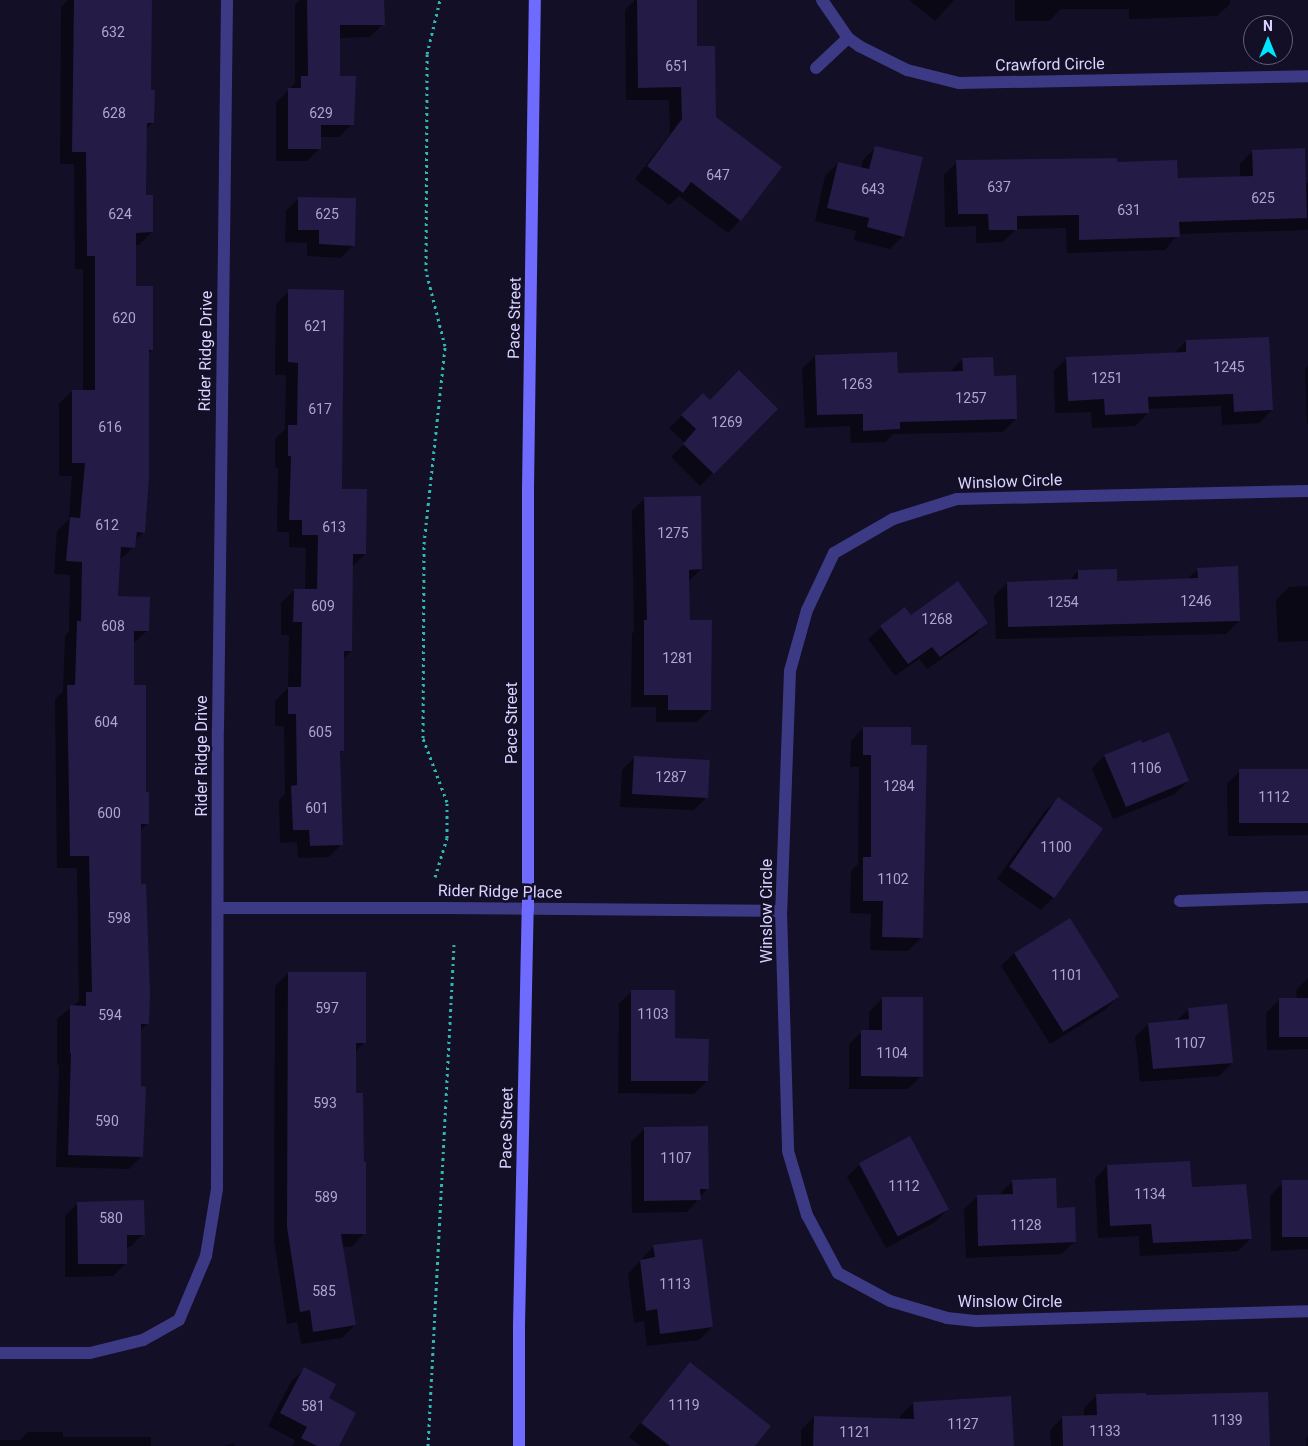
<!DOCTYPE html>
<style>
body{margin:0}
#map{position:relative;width:1308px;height:1446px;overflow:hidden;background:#130f26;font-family:Roboto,sans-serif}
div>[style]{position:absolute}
.shadow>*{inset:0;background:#0007}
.building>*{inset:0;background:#241b47;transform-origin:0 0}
.path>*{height:3px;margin-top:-1.5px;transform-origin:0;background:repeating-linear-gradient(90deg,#2fb8b0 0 2.5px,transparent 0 6.5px)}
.street>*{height:12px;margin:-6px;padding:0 6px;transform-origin:6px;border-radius:6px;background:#3d3a85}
.secondary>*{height:12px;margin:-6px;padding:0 6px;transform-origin:6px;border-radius:6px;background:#6f6bff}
span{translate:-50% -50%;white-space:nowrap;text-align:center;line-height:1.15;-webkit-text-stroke:5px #130f26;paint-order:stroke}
.number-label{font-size:14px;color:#aca6d1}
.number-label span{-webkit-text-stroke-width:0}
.street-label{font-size:16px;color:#d9d4ff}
.north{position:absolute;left:1243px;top:15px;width:50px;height:50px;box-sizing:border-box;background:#130f26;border:1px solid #625e7d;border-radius:50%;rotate:0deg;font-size:14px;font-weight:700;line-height:20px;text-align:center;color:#d9d4ff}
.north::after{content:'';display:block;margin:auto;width:18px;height:22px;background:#00e5ff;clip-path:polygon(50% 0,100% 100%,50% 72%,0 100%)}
</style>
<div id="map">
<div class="shadow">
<div style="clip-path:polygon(68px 0,151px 0,150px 91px,153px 122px,146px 129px,145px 196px,152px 232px,139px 245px,135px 245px,135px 288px,152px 350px,148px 354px,144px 532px,135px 541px,134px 547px,119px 560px,117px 597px,148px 630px,133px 643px,132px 686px,148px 823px,139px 832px,139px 885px,148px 1023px,140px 1031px,142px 1156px,129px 1169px,56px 1167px,59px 1065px,57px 1065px,57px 1019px,79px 1001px,77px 868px,57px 868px,55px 699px,63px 691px,65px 636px,69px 631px,70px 575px,54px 574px,57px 531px,69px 519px,72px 476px,59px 476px,59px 404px,72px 391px,83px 391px,83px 269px,75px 269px,74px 164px,60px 164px,61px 7px)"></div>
<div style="clip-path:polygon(300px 0,383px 0,383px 24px,370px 37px,339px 38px,339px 77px,355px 77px,352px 124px,339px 137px,320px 137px,320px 148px,307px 161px,276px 161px,276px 103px,295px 83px,295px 5px)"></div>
<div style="clip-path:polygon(635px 0,695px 0,696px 47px,740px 220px,728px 233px,679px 196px,669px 205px,635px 179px,670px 134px,669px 100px,626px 100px,625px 10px)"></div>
<div style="clip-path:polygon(911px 0,954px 0,935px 21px,910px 1px)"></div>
<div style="clip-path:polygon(1015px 0,1230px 0,1230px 4px,1217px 16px,1129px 19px,1129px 9px,1061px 9px,1049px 21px,1015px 21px)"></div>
<div style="clip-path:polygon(876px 147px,903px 236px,890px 249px,854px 240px,856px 231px,815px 221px,825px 176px,838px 163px,861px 169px,863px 160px)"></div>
<div style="clip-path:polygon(1252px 151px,1308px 183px,1308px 230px,1178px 234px,1165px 250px,1067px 253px,1066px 228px,1016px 229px,1003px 242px,976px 243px,976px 226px,945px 227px,944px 175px,957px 162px,1116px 163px,1177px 179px,1240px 177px,1240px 164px)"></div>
<div style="clip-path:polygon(298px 199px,353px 245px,341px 258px,307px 256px,307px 243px,285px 242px,286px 211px)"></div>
<div style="clip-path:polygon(289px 291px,341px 490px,365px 554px,352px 567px,351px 651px,343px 659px,343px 750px,339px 754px,342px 844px,329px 857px,298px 858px,297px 842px,280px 843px,279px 800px,285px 794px,284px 726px,275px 726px,275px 701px,288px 688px,289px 635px,281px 635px,281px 603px,294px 590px,305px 590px,306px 548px,289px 547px,289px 532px,277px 532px,278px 468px,275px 468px,275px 439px,285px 429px,286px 375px,275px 375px,276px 304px)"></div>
<div style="clip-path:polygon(1186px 341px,1272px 410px,1259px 423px,1222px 425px,1221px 406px,1148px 409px,1148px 413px,1135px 426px,1092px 428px,1091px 412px,1055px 413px,1054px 371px,1067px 358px,1174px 354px)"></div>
<div style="clip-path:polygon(815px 356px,896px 374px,950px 372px,963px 359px,992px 377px,1016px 419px,1003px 432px,893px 434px,886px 442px,851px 443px,850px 426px,805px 428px,802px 369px)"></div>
<div style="clip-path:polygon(1308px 366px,1308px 424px,1307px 424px,1305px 369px)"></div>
<div style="clip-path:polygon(703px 395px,710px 401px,777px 409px,700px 486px,671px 457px,685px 443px,669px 428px)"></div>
<div style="clip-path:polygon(645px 498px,701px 569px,688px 582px,688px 621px,710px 709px,697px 722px,656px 722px,656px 707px,631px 707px,632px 634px,634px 631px,632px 511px)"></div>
<div style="clip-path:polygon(1198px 569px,1239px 621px,1226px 634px,996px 639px,994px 596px,1007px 583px,1069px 581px,1078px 571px,1116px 582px,1186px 580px)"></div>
<div style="clip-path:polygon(1308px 586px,1308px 641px,1278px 642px,1276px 600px,1289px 587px)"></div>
<div style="clip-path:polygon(910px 616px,986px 623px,974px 636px,927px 669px,919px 659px,895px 676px,868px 639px,881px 627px)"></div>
<div style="clip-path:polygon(863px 728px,910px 728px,921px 938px,908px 951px,870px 950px,871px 914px,850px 913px,851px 871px,858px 864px,859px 767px,850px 767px,851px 741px)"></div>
<div style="clip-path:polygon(1140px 742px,1188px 781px,1175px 794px,1113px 819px,1092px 769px,1104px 756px)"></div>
<div style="clip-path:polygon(635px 757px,707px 797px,694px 810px,620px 807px,622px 770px)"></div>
<div style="clip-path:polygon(1308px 770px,1308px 835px,1228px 836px,1227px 784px,1240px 771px)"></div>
<div style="clip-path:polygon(1058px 799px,1101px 829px,1054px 897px,1041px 910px,997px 879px,1045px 811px)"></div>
<div style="clip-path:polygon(1070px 919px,1118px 997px,1105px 1010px,1050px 1044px,1001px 966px,1014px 953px)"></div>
<div style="clip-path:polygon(288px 973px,365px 1042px,355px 1052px,355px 1094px,364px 1234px,351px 1247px,342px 1246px,355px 1325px,342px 1338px,301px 1344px,297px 1322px,287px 1324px,274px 1240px,275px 986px)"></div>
<div style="clip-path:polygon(1308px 978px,1308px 1049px,1267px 1050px,1266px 1013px,1279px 1000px,1297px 1000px,1296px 990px)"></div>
<div style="clip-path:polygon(632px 991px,707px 1081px,694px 1094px,618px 1093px,619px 1004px)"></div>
<div style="clip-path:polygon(882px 999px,921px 1076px,908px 1089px,849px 1089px,849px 1044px,862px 1031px,869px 1031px,869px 1012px)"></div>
<div style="clip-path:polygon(1189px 1009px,1232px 1063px,1219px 1076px,1140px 1082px,1135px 1037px,1148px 1024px,1176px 1021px)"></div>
<div style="clip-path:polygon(644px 1129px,708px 1188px,687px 1212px,632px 1213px,631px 1142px)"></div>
<div style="clip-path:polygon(860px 1164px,948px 1209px,935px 1222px,886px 1248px,847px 1177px)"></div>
<div style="clip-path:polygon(1107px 1166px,1191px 1188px,1251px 1238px,1238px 1251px,1140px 1256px,1139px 1236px,1098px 1238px,1095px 1179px)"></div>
<div style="clip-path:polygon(1013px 1181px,1075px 1241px,1062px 1254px,966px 1258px,964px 1209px,977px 1197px,1000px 1194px)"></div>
<div style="clip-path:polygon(1308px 1182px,1308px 1249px,1271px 1251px,1270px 1196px,1283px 1183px)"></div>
<div style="clip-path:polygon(78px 1203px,143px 1234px,130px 1247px,126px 1247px,126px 1263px,113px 1276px,65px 1277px,65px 1216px)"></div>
<div style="clip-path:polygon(654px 1246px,712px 1327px,699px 1340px,647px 1346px,644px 1321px,634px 1323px,628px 1274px)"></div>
<div style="clip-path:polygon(690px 1363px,754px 1446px,641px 1446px,629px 1437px)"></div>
<div style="clip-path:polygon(304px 1369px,327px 1399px,337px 1446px,292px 1446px,295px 1440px,268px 1426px,291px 1382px)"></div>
<div style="clip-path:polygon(1097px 1395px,1268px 1446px,1051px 1446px,1050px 1430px,1063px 1417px,1084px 1417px,1084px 1408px)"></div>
<div style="clip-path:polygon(913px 1403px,1013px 1446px,801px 1446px,801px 1430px,814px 1417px,900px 1420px,900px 1416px)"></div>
<div style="clip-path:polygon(28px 1432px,63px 1432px,63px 1437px,151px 1437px,151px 1446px,0 1446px,0 1440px,20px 1440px)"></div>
<div style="clip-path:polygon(1308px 1436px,1308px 1446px,1306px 1446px,1306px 1438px)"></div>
<div style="clip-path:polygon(234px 1443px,235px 1446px,224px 1446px)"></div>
</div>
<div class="building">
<div style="clip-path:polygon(74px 0,152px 0,151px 90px,155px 90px,154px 123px,147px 123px,146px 195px,153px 195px,153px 232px,136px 233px,136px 286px,153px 286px,153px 350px,149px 350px,149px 476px,145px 533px,137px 532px,135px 548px,121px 547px,118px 596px,150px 597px,149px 631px,134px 631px,134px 685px,146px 685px,146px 792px,149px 792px,149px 824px,141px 824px,141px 884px,146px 884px,150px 993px,149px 1024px,141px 1024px,141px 1086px,146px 1087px,143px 1157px,68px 1155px,71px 1053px,70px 1053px,70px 1005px,86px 1006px,86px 992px,92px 992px,89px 856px,70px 856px,67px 685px,75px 685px,77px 621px,81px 621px,82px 562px,66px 561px,70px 517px,80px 518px,85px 463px,72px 463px,72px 390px,95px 390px,95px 256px,87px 256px,86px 152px,72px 152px)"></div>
<div style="clip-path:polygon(307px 0,384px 0,385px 25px,340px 25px,340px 76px,356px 76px,354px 125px,321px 125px,321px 149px,288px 149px,288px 88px,301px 88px,301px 76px,308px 76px)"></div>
<div style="clip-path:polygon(637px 0,697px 0,697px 46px,715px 46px,716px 117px,782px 167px,741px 221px,691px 182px,683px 193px,647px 166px,682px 119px,681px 87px,638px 88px)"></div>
<div style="clip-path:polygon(875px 146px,923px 157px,904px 237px,867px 227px,869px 218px,827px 208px,838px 162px,869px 169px)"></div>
<div style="clip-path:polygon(1305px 148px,1307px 218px,1179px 222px,1180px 237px,1079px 240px,1079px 215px,1017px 216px,1017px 230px,989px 230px,988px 214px,958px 214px,956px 160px,1117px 158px,1117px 162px,1177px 160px,1178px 178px,1253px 176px,1252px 150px)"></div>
<div style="clip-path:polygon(298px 197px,356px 198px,355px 246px,319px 244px,319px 230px,298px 230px)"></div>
<div style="clip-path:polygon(288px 289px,344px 290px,342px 489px,367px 489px,366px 554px,353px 554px,352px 651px,344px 651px,344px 751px,340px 751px,343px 845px,310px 846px,309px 830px,293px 830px,291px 786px,297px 785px,296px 714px,288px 714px,288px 687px,301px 687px,302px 622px,293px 622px,294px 589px,317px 589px,318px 535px,302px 535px,302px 520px,289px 520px,291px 456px,288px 456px,288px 425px,297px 425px,298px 363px,288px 362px)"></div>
<div style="clip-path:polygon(1269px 337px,1273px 410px,1234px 412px,1233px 394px,1148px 397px,1149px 413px,1105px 415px,1104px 399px,1068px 401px,1066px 357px,1186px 352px,1186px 340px)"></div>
<div style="clip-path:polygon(897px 352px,898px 373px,963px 371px,962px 358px,993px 357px,994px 376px,1016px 375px,1017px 419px,900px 422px,900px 429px,863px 431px,863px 414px,817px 415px,815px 355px)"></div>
<div style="clip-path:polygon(739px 370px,778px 409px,714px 474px,683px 444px,696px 429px,681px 415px,703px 393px,710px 400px)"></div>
<div style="clip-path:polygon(701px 496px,702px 569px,689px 570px,690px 620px,712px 620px,711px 710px,668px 710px,668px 695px,644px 695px,644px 620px,647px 620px,644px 497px)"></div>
<div style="clip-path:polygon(1238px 566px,1240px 621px,1008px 627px,1007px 582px,1078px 579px,1078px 570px,1117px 569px,1117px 581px,1198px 578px,1197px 568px)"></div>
<div style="clip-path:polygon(958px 581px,988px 623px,940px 657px,932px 647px,908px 664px,880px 626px,905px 607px,911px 615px)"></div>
<div style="clip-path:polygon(863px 727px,911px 727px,911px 745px,927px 745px,923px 938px,882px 937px,883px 901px,863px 901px,863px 857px,871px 857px,871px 755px,863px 755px)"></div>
<div style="clip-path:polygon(1169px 732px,1189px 781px,1126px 807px,1104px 755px,1141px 740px,1142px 743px)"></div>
<div style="left:634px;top:756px;width:76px;height:38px;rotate:3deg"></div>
<div style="left:1308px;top:769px;width:54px;height:69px;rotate:90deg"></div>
<div style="left:1058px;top:797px;width:55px;height:85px;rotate:35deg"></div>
<div style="left:1070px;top:918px;width:93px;height:66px;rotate:58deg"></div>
<div style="clip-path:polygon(288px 972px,366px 972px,366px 1043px,356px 1043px,356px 1093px,363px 1093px,364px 1162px,366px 1162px,366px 1234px,341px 1234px,356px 1325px,313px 1332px,310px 1310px,300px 1312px,287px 1227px)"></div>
<div style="clip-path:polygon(631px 990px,675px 990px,675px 1038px,709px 1039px,708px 1081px,631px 1081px)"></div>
<div style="clip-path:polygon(882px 997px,923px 997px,923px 1077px,861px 1076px,861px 1030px,882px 1030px)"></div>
<div style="left:1308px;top:998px;width:39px;height:29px;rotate:90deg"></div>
<div style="clip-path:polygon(1227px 1004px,1233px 1063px,1153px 1069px,1148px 1023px,1189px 1019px,1188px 1008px)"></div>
<div style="clip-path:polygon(708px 1126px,709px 1189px,700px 1189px,701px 1200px,644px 1201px,644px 1127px)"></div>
<div style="left:910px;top:1136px;width:83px;height:58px;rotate:62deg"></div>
<div style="clip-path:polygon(1190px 1161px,1192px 1187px,1246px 1184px,1252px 1239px,1153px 1243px,1151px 1224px,1110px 1226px,1107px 1165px)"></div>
<div style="clip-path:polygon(1056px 1178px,1057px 1208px,1075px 1207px,1076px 1242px,978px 1246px,977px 1195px,1013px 1194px,1012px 1180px)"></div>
<div style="left:1308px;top:1180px;width:57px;height:26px;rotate:90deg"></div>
<div style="clip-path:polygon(144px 1200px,145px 1235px,127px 1235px,127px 1264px,78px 1264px,77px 1202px)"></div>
<div style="clip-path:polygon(702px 1239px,713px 1327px,660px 1334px,657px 1309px,646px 1311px,640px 1260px,655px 1257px,653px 1245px)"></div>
<div style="clip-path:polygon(690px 1362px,771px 1426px,755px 1446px,670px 1446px,641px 1423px)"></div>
<div style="clip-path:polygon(304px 1367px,336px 1384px,329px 1398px,356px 1413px,339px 1446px,317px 1446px,301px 1438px,307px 1427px,280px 1413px)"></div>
<div style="clip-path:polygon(1268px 1392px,1270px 1446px,1063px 1446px,1062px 1416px,1097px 1415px,1096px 1394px,1146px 1393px,1146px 1395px)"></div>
<div style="clip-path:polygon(1011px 1396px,1014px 1446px,813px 1446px,814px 1416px,914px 1419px,913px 1402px)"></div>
</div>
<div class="path">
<div style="left:435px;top:877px;width:41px;rotate:-72.9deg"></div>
<div style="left:447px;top:838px;width:36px;rotate:-90deg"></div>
<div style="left:447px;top:802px;width:68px;rotate:-110.6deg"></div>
<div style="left:423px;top:738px;width:194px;rotate:-89.7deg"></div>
<div style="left:424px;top:544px;width:199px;rotate:-83.9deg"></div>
<div style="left:445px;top:346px;width:77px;rotate:-104.2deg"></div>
<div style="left:426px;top:271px;width:217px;rotate:-89.7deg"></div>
<div style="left:427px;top:54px;width:56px;rotate:-76.5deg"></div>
<div style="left:428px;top:1446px;width:502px;rotate:-87.03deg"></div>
</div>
<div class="street">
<div style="left:822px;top:0;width:46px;rotate:55.6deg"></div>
<div style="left:848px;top:38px;width:14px;rotate:36deg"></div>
<div style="left:859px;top:46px;width:54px;rotate:26.6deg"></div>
<div style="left:907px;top:70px;width:54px;rotate:14deg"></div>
<div style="left:959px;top:83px;width:349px;rotate:-1.1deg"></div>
<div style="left:816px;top:68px;width:44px;rotate:-43.2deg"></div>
<div style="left:1308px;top:491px;width:351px;rotate:178.7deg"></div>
<div style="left:957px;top:499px;width:67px;rotate:162.6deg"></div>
<div style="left:893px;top:519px;width:68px;rotate:150deg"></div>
<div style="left:834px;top:553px;width:63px;rotate:115.3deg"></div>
<div style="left:807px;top:610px;width:63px;rotate:105.6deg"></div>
<div style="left:790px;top:671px;width:240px;rotate:92.1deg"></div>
<div style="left:781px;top:911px;width:240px;rotate:88.3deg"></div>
<div style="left:788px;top:1151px;width:67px;rotate:73.5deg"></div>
<div style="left:807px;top:1215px;width:66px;rotate:61.9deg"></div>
<div style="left:838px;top:1273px;width:59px;rotate:28.3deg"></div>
<div style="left:890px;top:1301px;width:59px;rotate:16.6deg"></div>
<div style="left:947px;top:1318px;width:30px;rotate:6deg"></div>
<div style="left:977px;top:1321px;width:331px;rotate:-1.7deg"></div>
<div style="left:1180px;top:901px;width:128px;rotate:-1.8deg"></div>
<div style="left:218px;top:908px;width:227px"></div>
<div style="left:445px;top:908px;width:336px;rotate:0.5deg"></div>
<div style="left:0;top:1353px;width:90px"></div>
<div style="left:90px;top:1353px;width:55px;rotate:-13.8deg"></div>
<div style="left:143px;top:1340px;width:41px;rotate:-29.1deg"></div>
<div style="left:179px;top:1320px;width:69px;rotate:-67.1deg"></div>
<div style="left:206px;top:1256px;width:68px;rotate:-80.7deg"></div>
<div style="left:217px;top:1189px;width:461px;rotate:-89.9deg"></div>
<div style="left:218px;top:728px;width:728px;rotate:-89.29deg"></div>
</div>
<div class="secondary">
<div style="left:519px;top:1446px;width:121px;rotate:-90deg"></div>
<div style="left:519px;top:1325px;width:416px;rotate:-88.8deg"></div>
<div style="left:528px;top:909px;width:420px;rotate:-90deg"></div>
<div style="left:528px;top:489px;width:489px;rotate:-89.2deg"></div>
</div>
<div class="number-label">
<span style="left:113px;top:32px">632</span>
<span style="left:677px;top:66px">651</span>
<span style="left:114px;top:113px">628</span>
<span style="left:321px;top:113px">629</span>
<span style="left:718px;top:175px">647</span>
<span style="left:999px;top:187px">637</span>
<span style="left:873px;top:189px">643</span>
<span style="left:1263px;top:198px">625</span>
<span style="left:1129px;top:210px">631</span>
<span style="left:120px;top:214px">624</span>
<span style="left:327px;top:214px">625</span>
<span style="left:124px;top:318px">620</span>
<span style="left:316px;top:326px">621</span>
<span style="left:1229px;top:367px">1245</span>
<span style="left:1107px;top:378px">1251</span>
<span style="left:857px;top:384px">1263</span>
<span style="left:971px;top:398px">1257</span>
<span style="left:320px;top:409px">617</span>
<span style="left:727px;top:422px">1269</span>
<span style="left:110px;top:427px">616</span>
<span style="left:107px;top:525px">612</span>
<span style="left:334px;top:527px">613</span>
<span style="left:673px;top:533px">1275</span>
<span style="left:1196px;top:601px">1246</span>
<span style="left:1063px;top:602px">1254</span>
<span style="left:323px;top:606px">609</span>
<span style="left:937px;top:619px">1268</span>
<span style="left:113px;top:626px">608</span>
<span style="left:678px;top:658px">1281</span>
<span style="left:106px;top:722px">604</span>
<span style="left:320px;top:732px">605</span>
<span style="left:1146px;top:768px">1106</span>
<span style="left:671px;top:777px">1287</span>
<span style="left:899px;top:786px">1284</span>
<span style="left:1274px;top:797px">1112</span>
<span style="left:317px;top:808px">601</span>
<span style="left:109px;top:813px">600</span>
<span style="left:1056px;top:847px">1100</span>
<span style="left:893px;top:879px">1102</span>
<span style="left:119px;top:918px">598</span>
<span style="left:1067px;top:975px">1101</span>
<span style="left:327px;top:1008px">597</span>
<span style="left:653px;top:1014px">1103</span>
<span style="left:110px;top:1015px">594</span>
<span style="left:1190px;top:1043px">1107</span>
<span style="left:892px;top:1053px">1104</span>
<span style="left:325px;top:1103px">593</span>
<span style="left:107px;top:1121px">590</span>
<span style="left:676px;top:1158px">1107</span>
<span style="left:904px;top:1186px">1112</span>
<span style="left:1150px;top:1194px">1134</span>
<span style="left:326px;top:1197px">589</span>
<span style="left:111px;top:1218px">580</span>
<span style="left:1026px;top:1225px">1128</span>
<span style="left:675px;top:1284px">1113</span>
<span style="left:324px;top:1291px">585</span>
<span style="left:684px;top:1405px">1119</span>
<span style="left:313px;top:1406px">581</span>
<span style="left:1227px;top:1420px">1139</span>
<span style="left:963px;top:1424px">1127</span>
<span style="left:1105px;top:1431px">1133</span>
<span style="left:855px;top:1432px">1121</span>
</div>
<div class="street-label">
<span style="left:1050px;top:65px;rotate:-1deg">Crawford Circle</span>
<span style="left:515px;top:318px;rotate:-89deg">Pace Street</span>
<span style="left:206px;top:351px;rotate:-89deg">Rider Ridge Drive</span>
<span style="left:1010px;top:482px;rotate:-2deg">Winslow Circle</span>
<span style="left:512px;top:723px;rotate:-90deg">Pace Street</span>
<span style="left:202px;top:756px;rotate:-90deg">Rider Ridge Drive</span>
<span style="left:500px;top:892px;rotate:1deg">Rider Ridge Place</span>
<span style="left:767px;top:911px;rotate:-90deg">Winslow Circle</span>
<span style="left:507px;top:1128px;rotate:-89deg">Pace Street</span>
<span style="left:1010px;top:1302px">Winslow Circle</span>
</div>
<div class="north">N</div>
</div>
